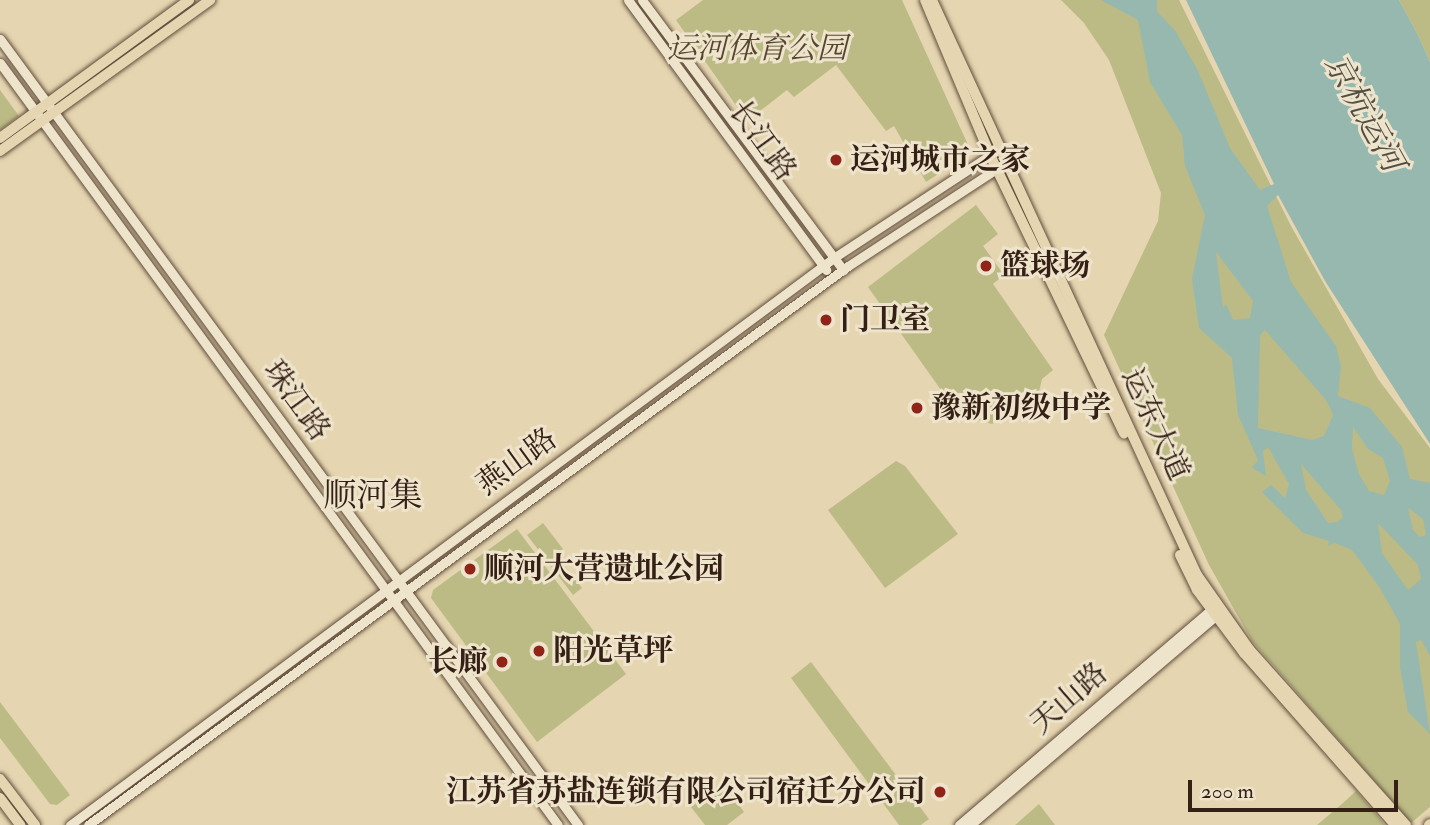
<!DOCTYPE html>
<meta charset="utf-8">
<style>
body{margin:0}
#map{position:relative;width:1430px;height:825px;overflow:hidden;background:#e5d5b0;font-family:"IM FELL Double Pica","Noto Serif SC",serif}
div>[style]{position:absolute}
.green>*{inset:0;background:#bcbb86}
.water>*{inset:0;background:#96b8af}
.roads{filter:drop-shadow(0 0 2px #614d3c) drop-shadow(0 0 2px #614d3c)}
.minor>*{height:9px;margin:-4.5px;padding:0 4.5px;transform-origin:4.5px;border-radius:4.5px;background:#eee4cc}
.major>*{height:10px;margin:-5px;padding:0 5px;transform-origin:5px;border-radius:5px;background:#e5d5b0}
.dots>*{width:19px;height:19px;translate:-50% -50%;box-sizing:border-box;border:4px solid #eee4cc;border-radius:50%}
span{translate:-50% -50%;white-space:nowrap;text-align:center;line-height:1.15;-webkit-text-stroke:6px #eee4cc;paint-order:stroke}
.park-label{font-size:30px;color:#574731;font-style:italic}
.street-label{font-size:30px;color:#352015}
.poi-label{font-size:30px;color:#352015;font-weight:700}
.left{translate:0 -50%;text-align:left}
.right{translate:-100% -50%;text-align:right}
.water-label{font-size:32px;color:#524e43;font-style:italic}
.quarter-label{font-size:33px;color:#352015}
.scale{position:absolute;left:1188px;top:780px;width:210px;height:32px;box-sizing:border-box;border:4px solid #352015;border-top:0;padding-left:9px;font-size:21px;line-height:24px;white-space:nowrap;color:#352015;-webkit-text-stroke:5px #eee4cc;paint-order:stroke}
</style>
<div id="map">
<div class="green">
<div style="clip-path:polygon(703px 0,902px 0,969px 147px,967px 155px,926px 182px,894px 126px,886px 131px,836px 65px,794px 97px,787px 90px,747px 121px,676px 20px)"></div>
<div style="clip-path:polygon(1061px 0,1179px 0,1291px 226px,1378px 379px,1430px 448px,1430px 807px,1411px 823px,1252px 641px,1209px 565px,1104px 335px,1158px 221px,1161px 193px,1109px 60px,1084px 23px)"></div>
<div style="clip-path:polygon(1399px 0,1430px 0,1430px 62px,1419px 37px)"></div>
<div style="clip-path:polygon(0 90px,19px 116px,0 130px)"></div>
<div style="clip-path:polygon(976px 205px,998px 234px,983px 246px,1004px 275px,993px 284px,1053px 370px,1042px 379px,1038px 396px,1028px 408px,992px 424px,958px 414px,868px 287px)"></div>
<div style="clip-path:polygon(896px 461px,905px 466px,958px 534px,885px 588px,828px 510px)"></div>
<div style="clip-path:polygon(543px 523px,563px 549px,556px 555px,582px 588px,573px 595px,527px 535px)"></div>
<div style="clip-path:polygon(517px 529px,626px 674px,537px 742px,431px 598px,433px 590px)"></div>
<div style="clip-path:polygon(811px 662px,929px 819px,921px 825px,899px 825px,791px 678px)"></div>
<div style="clip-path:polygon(0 702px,70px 795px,57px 805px,50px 804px,0 738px)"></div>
<div style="clip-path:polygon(723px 783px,744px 812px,727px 825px,705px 825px,691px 807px)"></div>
<div style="clip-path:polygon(1356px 791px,1385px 825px,1317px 825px,1343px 803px)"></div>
<div style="clip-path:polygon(1039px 804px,1055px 825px,1015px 825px)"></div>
</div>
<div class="water">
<div style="clip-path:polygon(evenodd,1101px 0,1157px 0,1157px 11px,1176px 32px,1198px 71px,1230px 148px,1260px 190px,1274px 184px,1186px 0,1399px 0,1419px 37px,1430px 62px,1430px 444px,1325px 281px,1278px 195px,1267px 206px,1291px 282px,1336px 346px,1341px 366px,1338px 396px,1370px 408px,1402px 447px,1410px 479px,1430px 483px,1430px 656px,1421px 640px,1416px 642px,1430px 734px,1408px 712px,1400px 667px,1400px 624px,1380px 588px,1352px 550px,1335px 543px,1328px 546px,1329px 541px,1303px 533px,1262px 492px,1271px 485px,1285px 498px,1289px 484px,1268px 447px,1263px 451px,1266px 476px,1252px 468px,1258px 460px,1238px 415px,1232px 358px,1199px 328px,1192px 279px,1205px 215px,1185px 166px,1182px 135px,1150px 82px,1138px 20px,1101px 0,1216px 252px,1253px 301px,1250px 318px,1233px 320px,1226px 304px,1223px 308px,1216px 252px,1101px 0,1265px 330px,1326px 400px,1333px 415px,1324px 436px,1312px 440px,1258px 428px,1260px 335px,1265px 330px,1101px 0,1353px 427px,1368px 449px,1383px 458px,1390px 481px,1384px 495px,1369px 491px,1359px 474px,1352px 449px,1353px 427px,1101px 0,1301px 464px,1341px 510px,1343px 517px,1337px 522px,1328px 523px,1306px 490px,1301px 464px,1101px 0,1408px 508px,1423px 519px,1426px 535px,1420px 537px,1413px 530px,1408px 508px,1101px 0,1378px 523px,1418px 565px,1421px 579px,1408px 590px,1382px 553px,1378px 523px)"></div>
</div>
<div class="roads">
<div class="minor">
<div style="left:628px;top:0;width:335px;rotate:53.7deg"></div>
<div style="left:642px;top:0;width:337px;rotate:53.3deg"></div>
<div style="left:0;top:39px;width:976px;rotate:53.67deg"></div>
<div style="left:0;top:63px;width:944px;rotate:53.79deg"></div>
<div style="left:70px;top:825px;width:953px;rotate:-36.59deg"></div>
<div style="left:835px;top:257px;width:199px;rotate:-33.3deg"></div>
<div style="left:88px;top:825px;width:943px;rotate:-36.34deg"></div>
<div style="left:848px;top:266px;width:190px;rotate:-33.2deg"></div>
<div style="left:959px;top:825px;width:331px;rotate:-40.5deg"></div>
<div style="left:970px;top:825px;width:323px;rotate:-40.4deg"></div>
</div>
<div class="major">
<div style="left:925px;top:0;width:168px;rotate:67.2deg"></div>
<div style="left:990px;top:155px;width:309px;rotate:64.3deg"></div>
<div style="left:932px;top:0;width:633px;rotate:65.26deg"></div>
<div style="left:1197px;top:575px;width:90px;rotate:54.9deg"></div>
<div style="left:1249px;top:649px;width:236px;rotate:48.3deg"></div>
<div style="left:0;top:138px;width:234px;rotate:-36.1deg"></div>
<div style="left:0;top:151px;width:259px;rotate:-35.7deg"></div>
<div style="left:1180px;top:555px;width:39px;rotate:64deg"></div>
<div style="left:1197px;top:590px;width:79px;rotate:53.3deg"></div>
<div style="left:1244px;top:653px;width:229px;rotate:48.7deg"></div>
<div style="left:0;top:779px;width:58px;rotate:52.7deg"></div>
<div style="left:0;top:798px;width:34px;rotate:53deg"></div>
<div style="left:1429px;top:825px;width:1px;rotate:-45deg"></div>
</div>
</div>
<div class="dots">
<div style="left:836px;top:160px;background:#8f2418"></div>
<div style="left:986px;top:266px;background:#8f2418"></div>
<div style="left:826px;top:320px;background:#8f2418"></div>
<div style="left:917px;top:408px;background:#8f2418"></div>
<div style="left:470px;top:569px;background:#8f2418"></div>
<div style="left:539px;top:651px;background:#8f2418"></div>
<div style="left:502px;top:662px;background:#8f2418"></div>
<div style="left:940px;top:792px;background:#8f2418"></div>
</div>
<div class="park-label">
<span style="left:757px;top:49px">运河体育公园</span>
</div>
<div class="street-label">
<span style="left:762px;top:141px;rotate:54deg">长江路</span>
<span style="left:296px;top:401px;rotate:54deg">珠江路</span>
<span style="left:1155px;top:425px;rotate:65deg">运东大道</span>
<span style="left:517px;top:462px;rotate:-36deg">燕山路</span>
<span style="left:1069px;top:699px;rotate:-41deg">天山路</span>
</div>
<div class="poi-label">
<span class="left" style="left:850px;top:160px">运河城市之家</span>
<span class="left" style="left:1000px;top:266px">篮球场</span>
<span class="left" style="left:840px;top:320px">门卫室</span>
<span class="left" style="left:931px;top:408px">豫新初级中学</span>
<span class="left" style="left:484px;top:569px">顺河大营遗址公园</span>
<span class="left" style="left:553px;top:651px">阳光草坪</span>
<span class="right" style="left:488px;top:662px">长廊</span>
<span class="right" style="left:926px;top:792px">江苏省苏盐连锁有限公司宿迁分公司</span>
</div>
<div class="water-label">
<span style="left:1364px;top:113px;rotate:61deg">京杭运河</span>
</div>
<div class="quarter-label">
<span style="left:373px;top:496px">顺河集</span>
</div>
<div class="scale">200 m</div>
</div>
